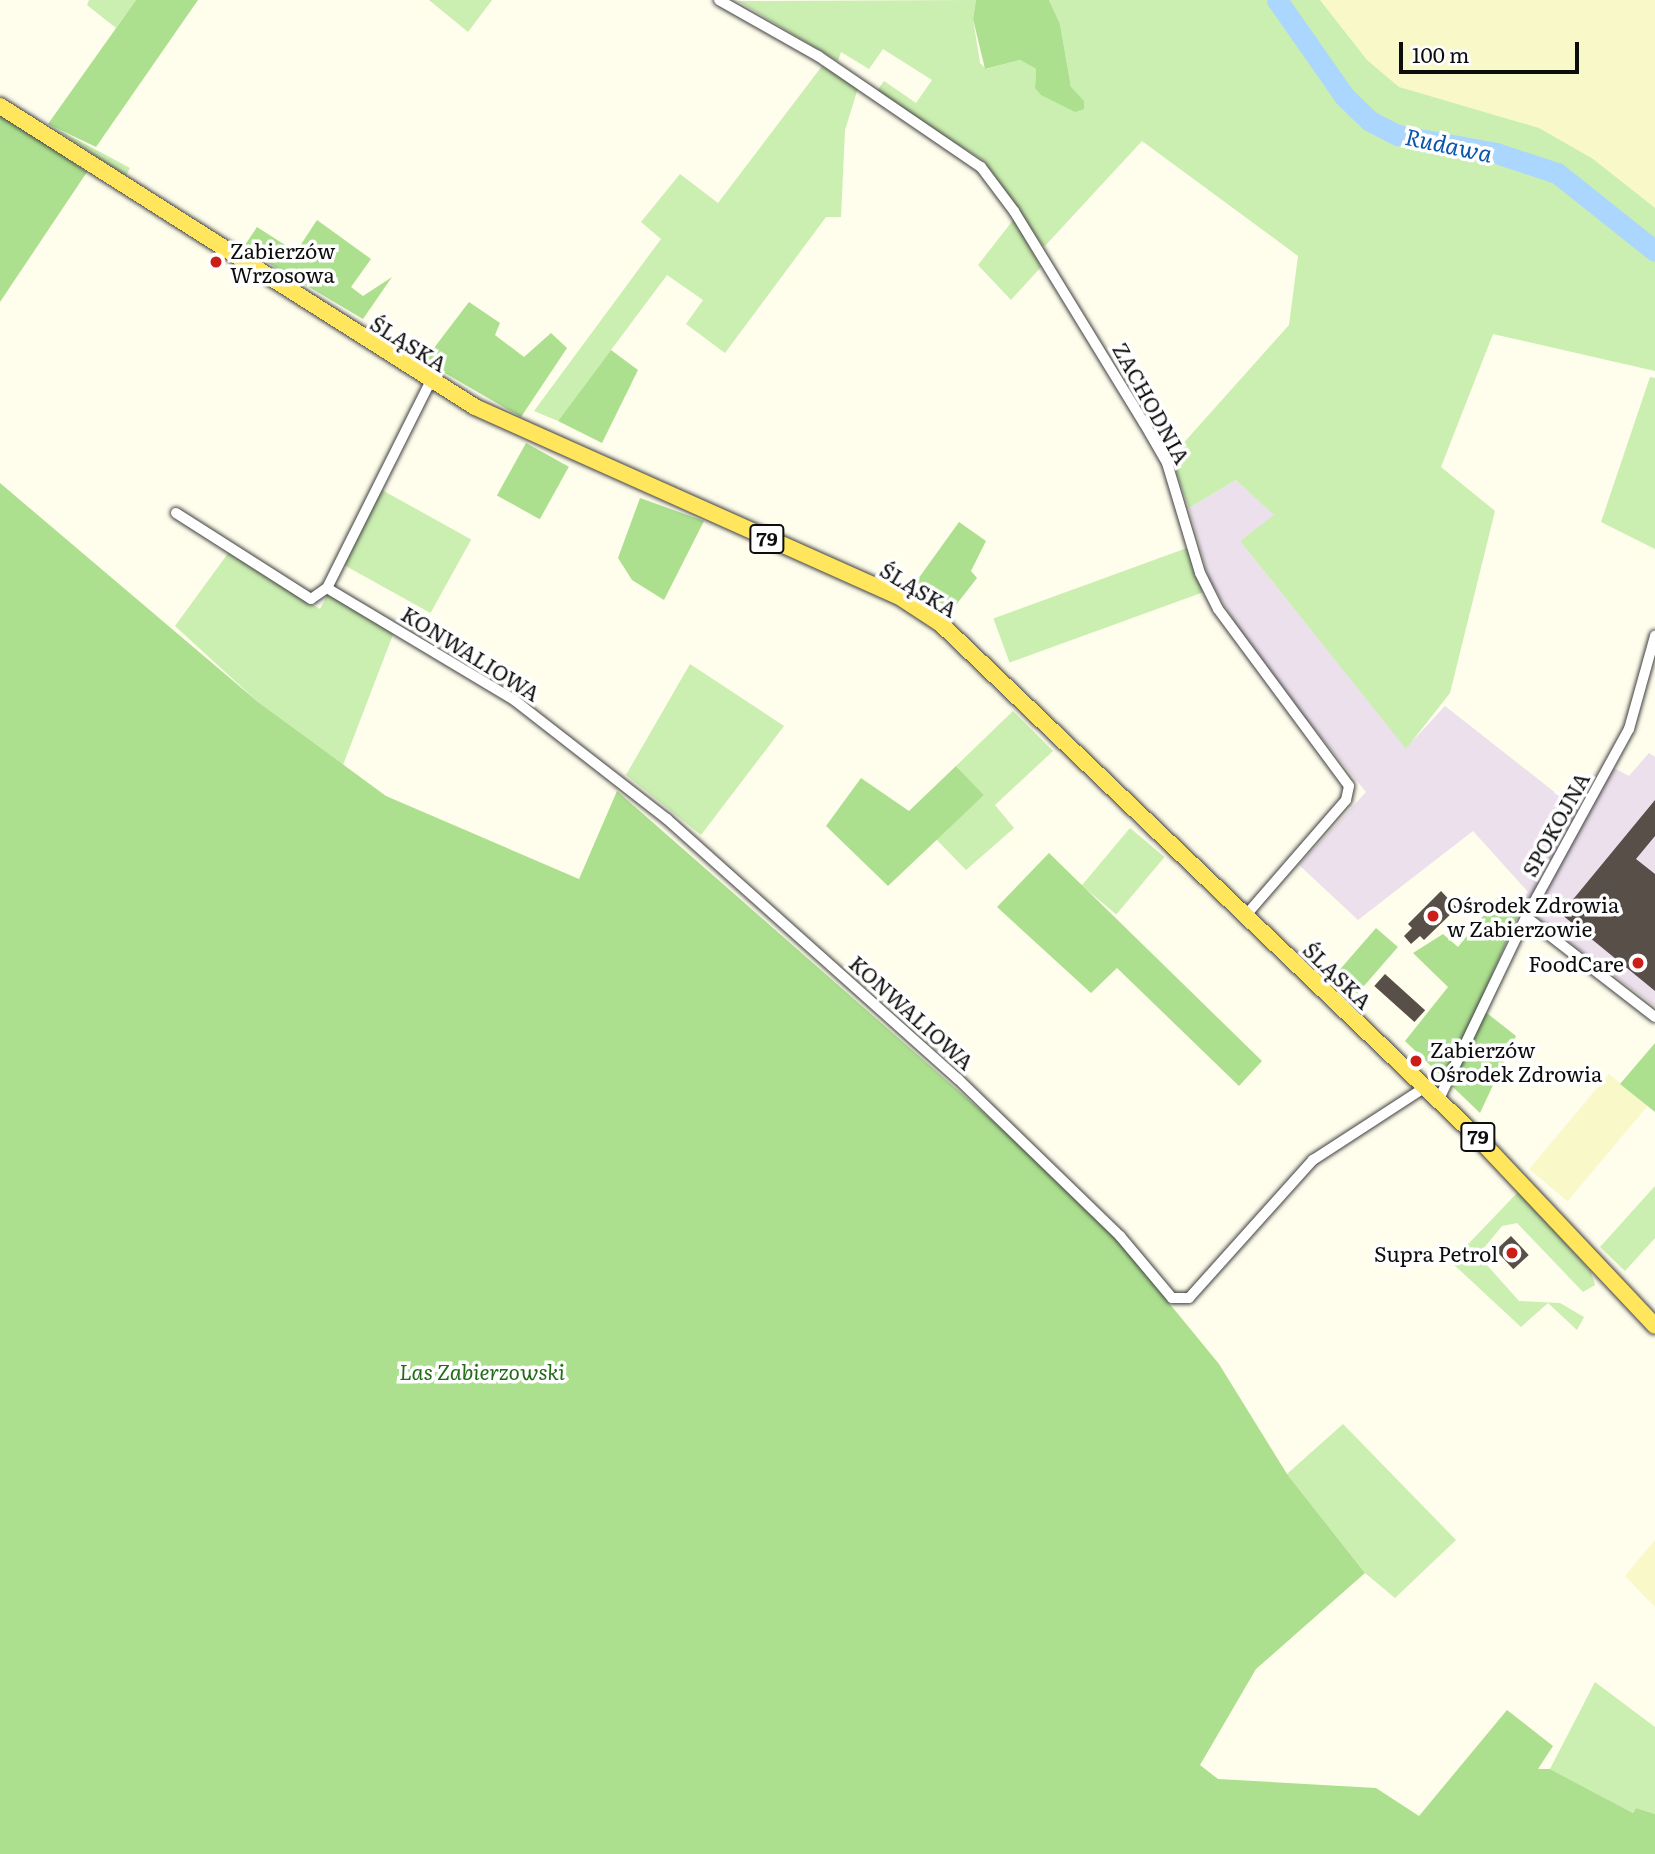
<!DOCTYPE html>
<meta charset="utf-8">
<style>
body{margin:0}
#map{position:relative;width:1655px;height:1854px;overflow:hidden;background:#fffdec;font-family:Literata,serif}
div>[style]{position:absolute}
.industrial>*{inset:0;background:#ece0ed}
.farmland>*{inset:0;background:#f8f8c9;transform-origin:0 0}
.green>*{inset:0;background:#cbeeb1;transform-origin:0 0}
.forest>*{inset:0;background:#ace08f;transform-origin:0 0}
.river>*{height:21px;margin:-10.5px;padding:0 10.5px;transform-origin:10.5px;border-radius:10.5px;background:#abd6fd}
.building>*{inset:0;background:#574f48;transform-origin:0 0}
.roads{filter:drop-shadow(0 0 2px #404040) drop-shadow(0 0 2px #404040)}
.minor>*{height:10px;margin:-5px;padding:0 5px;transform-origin:5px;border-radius:5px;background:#fff}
.primary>*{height:16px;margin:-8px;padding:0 8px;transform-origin:8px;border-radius:8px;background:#ffe65c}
.dots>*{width:19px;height:19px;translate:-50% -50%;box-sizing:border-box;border:4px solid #fff;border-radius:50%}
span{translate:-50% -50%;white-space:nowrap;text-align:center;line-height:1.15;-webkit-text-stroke:7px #fff;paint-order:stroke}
.shield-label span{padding:2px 5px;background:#fff;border:2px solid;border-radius:5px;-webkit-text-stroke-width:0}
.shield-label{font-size:19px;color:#0d0d0d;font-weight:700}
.poi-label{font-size:21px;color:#0d0d0d}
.left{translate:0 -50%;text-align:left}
.right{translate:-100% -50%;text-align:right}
.street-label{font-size:21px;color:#0d0d0d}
.park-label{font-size:21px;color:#206b16;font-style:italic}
.water-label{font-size:23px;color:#0955ac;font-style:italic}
.scale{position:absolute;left:1399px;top:42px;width:180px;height:32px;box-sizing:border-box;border:4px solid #0d0d0d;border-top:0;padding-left:9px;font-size:21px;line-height:24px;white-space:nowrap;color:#0d0d0d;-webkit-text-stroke:5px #fff;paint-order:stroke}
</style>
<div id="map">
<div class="industrial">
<div style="clip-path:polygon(1236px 480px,1275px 515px,1240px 541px,1406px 748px,1445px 706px,1585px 816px,1614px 768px,1629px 776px,1649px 753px,1655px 757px,1655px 1006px,1518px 904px,1528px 892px,1473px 831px,1358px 920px,1299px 865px,1366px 792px,1256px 658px,1209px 579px,1189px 508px)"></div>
</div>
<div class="farmland">
<div style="clip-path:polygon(1320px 0,1655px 0,1655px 208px,1447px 104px,1399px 87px,1367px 60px)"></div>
<div style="left:1609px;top:1074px;width:50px;height:124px;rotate:40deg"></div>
<div style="clip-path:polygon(1655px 1540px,1655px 1607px,1625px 1576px)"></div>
</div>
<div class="green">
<div style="clip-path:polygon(89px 0,136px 0,116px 28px,87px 5px)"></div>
<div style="clip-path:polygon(429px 0,492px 0,468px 32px)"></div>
<div style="clip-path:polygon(976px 0,973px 19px,980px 63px,986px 69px,1020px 60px,1036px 69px,1035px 88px,1071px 87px,1060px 24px,1049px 0,1320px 0,1367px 60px,1399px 87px,1539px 128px,1593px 159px,1655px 208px,1655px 371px,1493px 334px,1441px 467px,1495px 511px,1450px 693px,1406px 749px,1240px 541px,1274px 515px,1236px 480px,1189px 508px,1171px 457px,1289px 325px,1298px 256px,1142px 141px,1044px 247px,984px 161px,876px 92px,884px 81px,916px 103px,932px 80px,883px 49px,869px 69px,841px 52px,838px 61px,738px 1px)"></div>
<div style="clip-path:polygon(822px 66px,858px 88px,845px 130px,841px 217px,826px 217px,725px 353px,686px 324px,703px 300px,667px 275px,558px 421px,534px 411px,661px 239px,641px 222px,680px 174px,718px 203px)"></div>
<div style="clip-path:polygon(48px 124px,130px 168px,126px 176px)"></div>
<div style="clip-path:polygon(1014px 219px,1041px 267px,1011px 300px,978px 265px)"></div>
<div style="clip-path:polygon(1650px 377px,1655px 378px,1655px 549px,1601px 522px)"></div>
<div style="left:382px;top:490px;width:102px;height:84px;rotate:29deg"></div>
<div style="left:1187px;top:548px;width:47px;height:206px;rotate:70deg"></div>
<div style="clip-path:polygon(229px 552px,320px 609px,330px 590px,394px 632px,343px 765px,258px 702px,175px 626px)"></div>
<div style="clip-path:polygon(690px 664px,784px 726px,701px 835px,626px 775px)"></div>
<div style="clip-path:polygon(1013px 711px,1053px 751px,995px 805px,1014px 828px,966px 870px,936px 839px,984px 795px,956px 766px)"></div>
<div style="left:1130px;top:828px;width:45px;height:75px;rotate:40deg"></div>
<div style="clip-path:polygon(1655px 1186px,1655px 1238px,1625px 1271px,1600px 1247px)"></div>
<div style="clip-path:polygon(1519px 1191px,1591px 1272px,1595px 1285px,1583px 1292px,1517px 1223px,1502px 1226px,1478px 1255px,1519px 1301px,1560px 1303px,1584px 1317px,1577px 1330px,1548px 1303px,1521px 1327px,1451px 1262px)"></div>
<div style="clip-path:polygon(1343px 1424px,1456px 1540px,1395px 1598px,1365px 1573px,1287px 1474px)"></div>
<div style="clip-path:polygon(1595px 1682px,1655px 1727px,1655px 1814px,1636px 1808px,1633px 1813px,1550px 1769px)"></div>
</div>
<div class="forest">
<div style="clip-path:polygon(136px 0,198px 0,96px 147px,48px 124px)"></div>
<div style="clip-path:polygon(976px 0,1049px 0,1060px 24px,1071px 87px,1084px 101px,1084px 109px,1075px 112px,1041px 95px,1035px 88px,1036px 69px,1020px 60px,985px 69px,973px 19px)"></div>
<div style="clip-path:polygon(0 113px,87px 172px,0 302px)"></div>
<div style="clip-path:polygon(317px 220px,371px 259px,351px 287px,363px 296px,392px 277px,363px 319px,243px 248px,257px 227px,296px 252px)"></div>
<div style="clip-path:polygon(469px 302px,500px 323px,495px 335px,524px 357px,551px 333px,567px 348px,521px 417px,424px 361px)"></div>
<div style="clip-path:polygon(611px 350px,638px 370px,602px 443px,558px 421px)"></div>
<div style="left:526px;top:443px;width:49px;height:60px;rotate:29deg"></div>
<div style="clip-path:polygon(0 483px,258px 702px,386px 796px,579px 879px,617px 791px,1051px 1172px,1119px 1242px,1219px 1364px,1287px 1474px,1365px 1573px,1256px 1669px,1200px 1765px,1218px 1779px,1376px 1788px,1419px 1816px,1507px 1710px,1553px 1746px,1538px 1769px,1550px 1769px,1633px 1813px,1636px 1808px,1655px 1814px,1655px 1854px,0 1854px)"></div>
<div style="clip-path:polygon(640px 498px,704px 521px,664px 600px,632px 580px,618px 558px)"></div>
<div style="clip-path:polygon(959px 522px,986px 541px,971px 571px,977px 578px,952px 610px,913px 586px)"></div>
<div style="clip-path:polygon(956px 766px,984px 795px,888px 886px,826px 826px,861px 778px,909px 811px)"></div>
<div style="clip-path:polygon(1049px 853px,1262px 1061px,1239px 1086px,1117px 968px,1091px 993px,997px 907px)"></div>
<div style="clip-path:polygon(1501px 894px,1522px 907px,1478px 1006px,1516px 1036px,1480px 1113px,1405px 1041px,1448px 987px,1413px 953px,1443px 934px,1458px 947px)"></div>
<div style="left:1376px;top:928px;width:29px;height:62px;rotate:41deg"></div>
<div style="clip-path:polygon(1655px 1043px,1655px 1112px,1620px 1084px)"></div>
</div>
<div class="river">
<div style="left:1277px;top:0;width:118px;rotate:55deg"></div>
<div style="left:1345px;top:97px;width:35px;rotate:44deg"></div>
<div style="left:1370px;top:121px;width:31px;rotate:27deg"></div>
<div style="left:1398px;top:135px;width:100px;rotate:10.4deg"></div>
<div style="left:1496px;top:153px;width:64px;rotate:18.2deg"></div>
<div style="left:1557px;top:173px;width:125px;rotate:38.5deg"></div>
</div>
<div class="building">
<div style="clip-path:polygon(1655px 800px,1655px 836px,1636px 859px,1655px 874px,1655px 991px,1561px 914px)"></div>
<div style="clip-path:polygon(1441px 891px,1457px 908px,1424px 940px,1420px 936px,1411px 944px,1404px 936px,1412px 928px,1408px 924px)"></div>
<div style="left:1385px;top:974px;width:54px;height:16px;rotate:42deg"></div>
<div style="left:1511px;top:1236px;width:26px;height:21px;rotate:47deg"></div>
</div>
<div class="roads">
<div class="minor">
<div style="left:719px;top:0;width:114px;rotate:29.5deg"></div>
<div style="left:818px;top:56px;width:197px;rotate:34.3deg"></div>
<div style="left:981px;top:167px;width:55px;rotate:53.1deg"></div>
<div style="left:1014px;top:211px;width:249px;rotate:58.5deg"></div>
<div style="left:1144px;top:423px;width:46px;rotate:60.1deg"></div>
<div style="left:1167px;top:463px;width:115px;rotate:73.3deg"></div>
<div style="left:1200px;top:573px;width:40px;rotate:63.4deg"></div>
<div style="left:1218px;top:609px;width:220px;rotate:53.5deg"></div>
<div style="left:1349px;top:786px;width:14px;rotate:102deg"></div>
<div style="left:1346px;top:800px;width:152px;rotate:131deg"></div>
<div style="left:176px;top:513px;width:160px;rotate:32.5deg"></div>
<div style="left:311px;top:599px;width:19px;rotate:-35deg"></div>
<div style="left:327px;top:588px;width:218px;rotate:30.9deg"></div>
<div style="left:514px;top:700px;width:194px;rotate:37.9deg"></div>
<div style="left:667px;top:819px;width:390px;rotate:41.8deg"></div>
<div style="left:958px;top:1079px;width:226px;rotate:44.1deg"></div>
<div style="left:1120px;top:1236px;width:81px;rotate:50deg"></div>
<div style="left:1172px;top:1298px;width:17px"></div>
<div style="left:1189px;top:1298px;width:186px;rotate:-48.1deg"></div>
<div style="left:1313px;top:1160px;width:132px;rotate:-33deg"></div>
<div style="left:327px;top:588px;width:230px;rotate:-63.4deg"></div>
<div style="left:1526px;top:917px;width:163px;rotate:37.8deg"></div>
<div style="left:1438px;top:1101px;width:204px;rotate:-64.4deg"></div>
<div style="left:1526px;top:917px;width:214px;rotate:-61.3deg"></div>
<div style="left:1629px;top:729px;width:97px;rotate:-74.4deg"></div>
</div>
<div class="primary">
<div style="left:0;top:106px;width:562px;rotate:32.36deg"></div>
<div style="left:475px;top:407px;width:463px;rotate:24.1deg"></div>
<div style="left:898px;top:596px;width:51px;rotate:33.1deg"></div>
<div style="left:941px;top:624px;width:746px;rotate:43.75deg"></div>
<div style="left:1480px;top:1140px;width:255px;rotate:46.7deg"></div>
</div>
</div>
<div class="dots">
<div style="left:216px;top:262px;background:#cb1e16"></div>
<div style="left:1433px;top:916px;background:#cb1e16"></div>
<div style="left:1638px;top:963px;background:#cb1e16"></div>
<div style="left:1416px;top:1061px;background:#cb1e16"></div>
<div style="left:1512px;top:1253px;background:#cb1e16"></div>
</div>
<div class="shield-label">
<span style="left:767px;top:539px">79</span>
<span style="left:1478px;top:1137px">79</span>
</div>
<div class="poi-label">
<span class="left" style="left:230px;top:262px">Zabierzów<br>Wrzosowa</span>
<span class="left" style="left:1447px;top:916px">Ośrodek Zdrowia<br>w Zabierzowie</span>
<span class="right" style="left:1624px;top:963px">FoodCare</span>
<span class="left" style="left:1430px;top:1061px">Zabierzów<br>Ośrodek Zdrowia</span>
<span class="right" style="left:1498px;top:1253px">Supra Petrol</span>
</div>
<div class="street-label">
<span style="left:409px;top:343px;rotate:32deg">ŚLĄSKA</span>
<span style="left:1152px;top:403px;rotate:61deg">ZACHODNIA</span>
<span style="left:919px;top:589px;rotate:31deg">ŚLĄSKA</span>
<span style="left:471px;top:653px;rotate:32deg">KONWALIOWA</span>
<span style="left:1555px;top:824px;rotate:-61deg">SPOKOJNA</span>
<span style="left:1338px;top:975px;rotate:44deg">ŚLĄSKA</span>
<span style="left:912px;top:1012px;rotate:42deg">KONWALIOWA</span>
</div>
<div class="park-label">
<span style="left:482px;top:1371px">Las Zabierzowski</span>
</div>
<div class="water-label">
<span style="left:1449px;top:144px;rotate:12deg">Rudawa</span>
</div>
<div class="scale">100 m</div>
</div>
